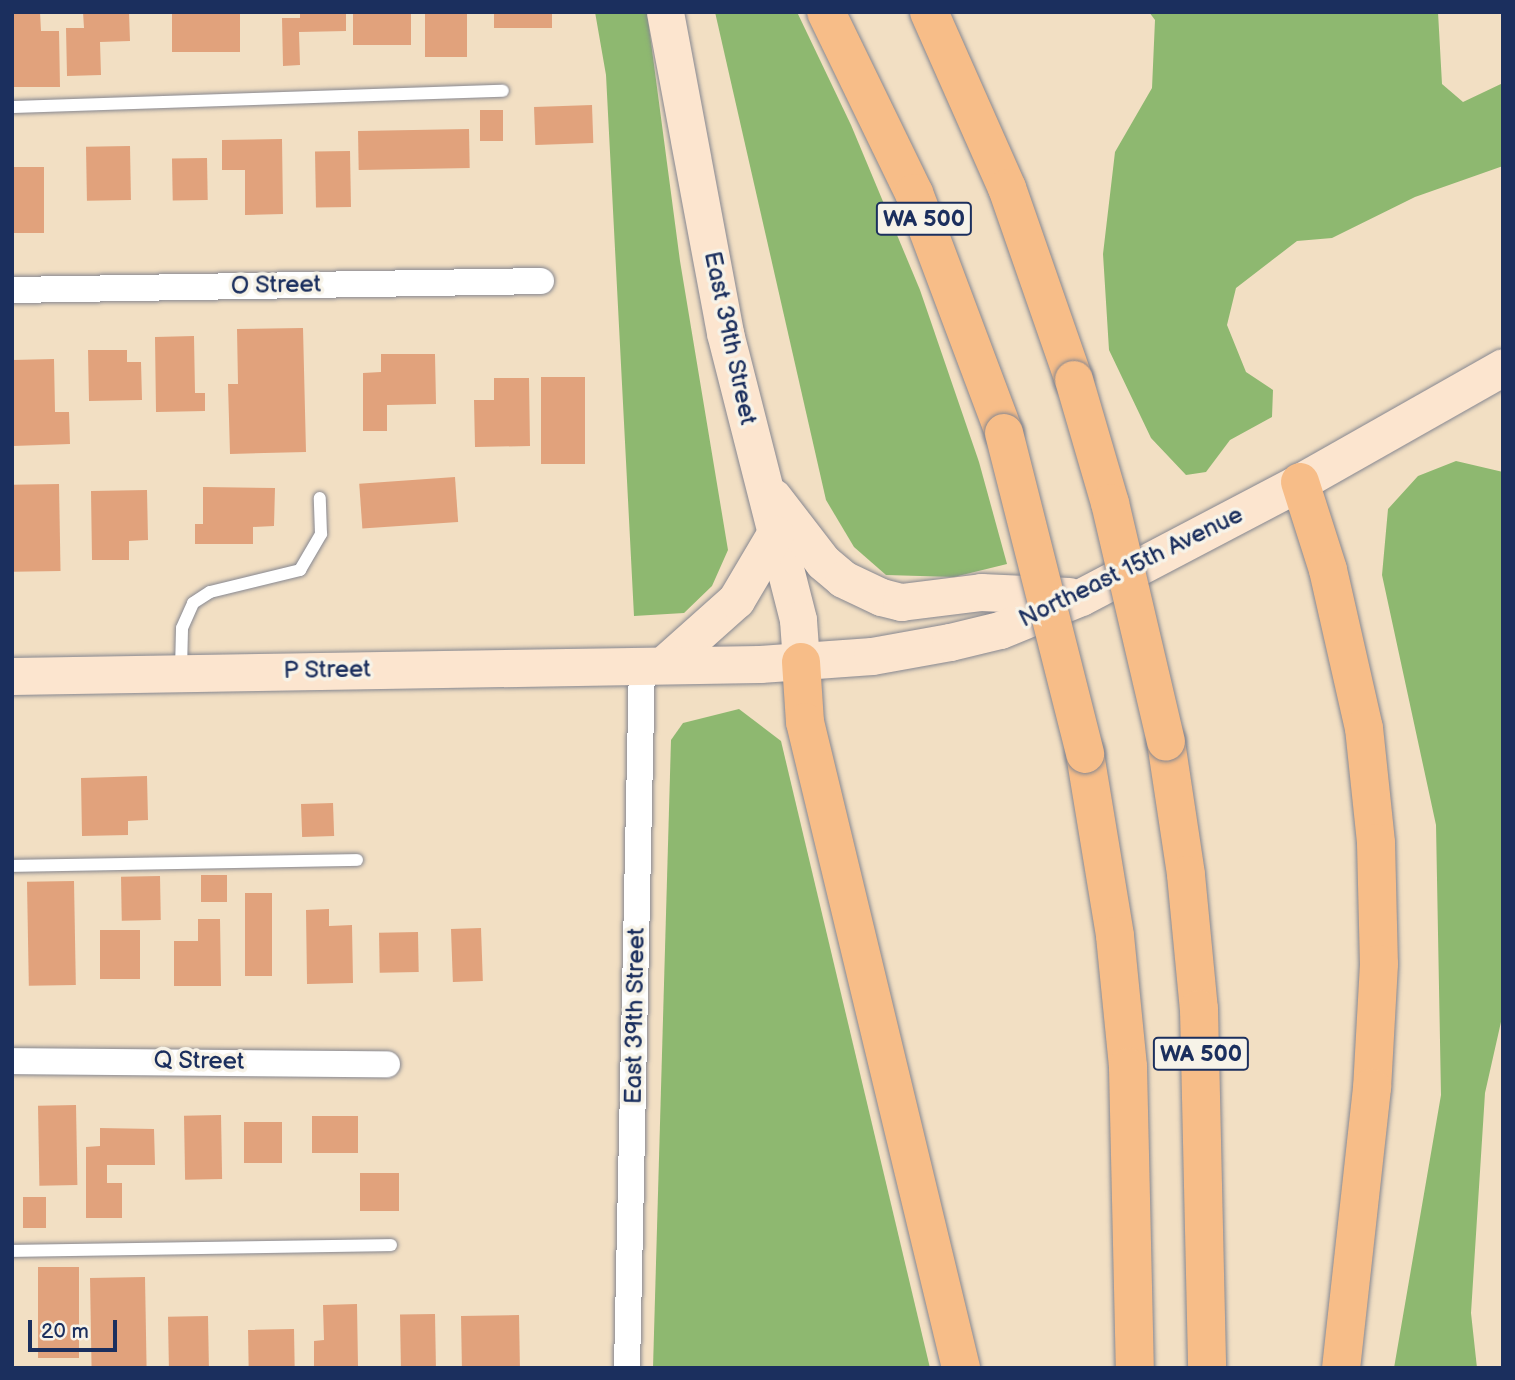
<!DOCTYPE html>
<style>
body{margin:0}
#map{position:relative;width:1515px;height:1380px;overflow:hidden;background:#f2dfc3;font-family:"Balsamiq Sans",sans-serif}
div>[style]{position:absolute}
.forest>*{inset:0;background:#8eb870}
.building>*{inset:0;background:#e1a27c;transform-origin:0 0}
.roads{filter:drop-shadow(0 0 2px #868790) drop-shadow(0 0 2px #868790)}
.lane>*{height:12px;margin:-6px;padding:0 6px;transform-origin:6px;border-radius:6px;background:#fff}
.street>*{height:26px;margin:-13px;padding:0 13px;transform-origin:13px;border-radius:13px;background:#fff}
.secondary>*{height:37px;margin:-18.5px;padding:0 18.5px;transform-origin:18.5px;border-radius:18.5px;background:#fce5cf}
.highway>*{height:38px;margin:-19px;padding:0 19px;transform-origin:19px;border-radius:19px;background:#f7bd88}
.bridges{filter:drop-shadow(0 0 2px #868790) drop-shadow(0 0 2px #868790)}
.highway-bridge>*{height:38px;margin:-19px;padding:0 19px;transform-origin:19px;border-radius:19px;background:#f7bd88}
span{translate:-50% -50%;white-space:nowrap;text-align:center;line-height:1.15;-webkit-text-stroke:7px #f7f3e8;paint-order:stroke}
.shield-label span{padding:2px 5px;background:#f7f3e8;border:2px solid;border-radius:5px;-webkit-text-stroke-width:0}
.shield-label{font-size:23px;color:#1b2f5e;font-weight:700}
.street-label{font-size:24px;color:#1b2f5e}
.frame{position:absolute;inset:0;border:14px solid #1b2f5e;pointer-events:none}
.scale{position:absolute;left:28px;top:1320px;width:89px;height:32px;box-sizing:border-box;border:4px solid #1b2f5e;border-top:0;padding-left:9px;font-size:21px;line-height:24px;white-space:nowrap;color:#1b2f5e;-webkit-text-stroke:5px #f7f3e8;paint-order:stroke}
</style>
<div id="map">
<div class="forest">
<div style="clip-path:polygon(595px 12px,647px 12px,680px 261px,728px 550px,712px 586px,684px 613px,634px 616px,606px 75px)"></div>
<div style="clip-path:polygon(715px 12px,797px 12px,851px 125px,920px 290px,979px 462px,1007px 564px,954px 577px,886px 575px,854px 547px,826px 500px)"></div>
<div style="clip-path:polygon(1149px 12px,1438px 12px,1442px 84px,1463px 102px,1503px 83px,1503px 166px,1415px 197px,1332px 238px,1297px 241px,1236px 288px,1227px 325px,1246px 372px,1273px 390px,1272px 417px,1230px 440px,1206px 472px,1186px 475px,1151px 438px,1109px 350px,1103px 254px,1115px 152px,1152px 88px,1155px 20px)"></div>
<div style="clip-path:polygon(1456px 461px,1503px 472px,1503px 1013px,1485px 1093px,1471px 1313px,1477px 1368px,1394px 1368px,1441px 1095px,1436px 825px,1382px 575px,1388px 509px,1418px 476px)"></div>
<div style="clip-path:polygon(739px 709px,781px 741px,930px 1368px,653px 1368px,671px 740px,683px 723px)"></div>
</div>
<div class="building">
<div style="clip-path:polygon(12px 12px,40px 12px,41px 31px,59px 31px,60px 87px,12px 87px)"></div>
<div style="clip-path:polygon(83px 12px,129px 12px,130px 41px,100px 42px,101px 75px,67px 76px,66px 28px,84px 28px)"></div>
<div style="left:172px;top:12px;width:68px;height:40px"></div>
<div style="clip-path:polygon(300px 12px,346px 12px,346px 31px,299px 32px,300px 65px,283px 66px,282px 18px,300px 18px)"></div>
<div style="left:353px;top:12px;width:58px;height:33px"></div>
<div style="left:425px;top:12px;width:42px;height:45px"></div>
<div style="left:494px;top:12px;width:58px;height:16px"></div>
<div style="left:592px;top:105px;width:38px;height:58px;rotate:88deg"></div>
<div style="left:480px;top:110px;width:23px;height:31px"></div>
<div style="left:469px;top:129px;width:39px;height:111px;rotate:89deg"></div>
<div style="clip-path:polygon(282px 139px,283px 214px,245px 215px,245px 170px,222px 170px,222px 140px)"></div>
<div style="left:130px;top:146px;width:54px;height:44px;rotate:89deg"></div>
<div style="left:350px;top:151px;width:56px;height:35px;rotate:89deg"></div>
<div style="left:207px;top:158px;width:42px;height:35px;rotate:89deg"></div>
<div style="left:12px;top:167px;width:32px;height:66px"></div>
<div style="clip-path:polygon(303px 328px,306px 452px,230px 454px,228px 384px,238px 384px,237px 329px)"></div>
<div style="clip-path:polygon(194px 336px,195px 393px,205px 393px,205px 411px,156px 412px,155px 337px)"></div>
<div style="clip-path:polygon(88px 350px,127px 350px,127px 362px,141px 362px,142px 400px,89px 401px)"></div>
<div style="clip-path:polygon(381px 354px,435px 354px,436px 404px,387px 405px,387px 431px,363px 431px,363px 373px,381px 372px)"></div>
<div style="clip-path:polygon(54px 359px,55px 412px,69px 412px,70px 444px,13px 446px,12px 360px)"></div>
<div style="left:541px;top:377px;width:44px;height:87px"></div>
<div style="clip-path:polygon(494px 378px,529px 378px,530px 446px,475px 447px,474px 400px,494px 400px)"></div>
<div style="left:455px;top:477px;width:45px;height:96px;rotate:86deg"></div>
<div style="left:59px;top:484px;width:87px;height:47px;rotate:89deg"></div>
<div style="clip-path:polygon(203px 487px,275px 488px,274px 526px,253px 527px,253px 544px,195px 544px,195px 524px,203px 524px)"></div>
<div style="clip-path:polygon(147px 490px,148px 540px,129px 541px,129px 560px,92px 560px,91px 491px)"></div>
<div style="clip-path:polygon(147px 776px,148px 820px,128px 821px,128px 835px,82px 836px,81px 778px)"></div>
<div style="left:333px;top:803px;width:33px;height:32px;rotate:88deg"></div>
<div style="left:201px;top:875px;width:26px;height:27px"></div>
<div style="left:160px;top:876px;width:44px;height:39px;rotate:89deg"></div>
<div style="left:74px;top:881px;width:104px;height:47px;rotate:89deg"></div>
<div style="left:245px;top:893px;width:27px;height:83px"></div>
<div style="clip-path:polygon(329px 909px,329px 926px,352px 925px,353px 983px,307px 984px,306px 910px)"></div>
<div style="clip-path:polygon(198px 919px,220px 919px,221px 986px,174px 986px,174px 941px,198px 941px)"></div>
<div style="left:481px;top:928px;width:53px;height:30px;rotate:88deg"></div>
<div style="left:100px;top:930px;width:40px;height:49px"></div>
<div style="left:418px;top:932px;width:40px;height:39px;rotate:89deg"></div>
<div style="left:76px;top:1105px;width:80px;height:38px;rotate:89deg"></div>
<div style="left:221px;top:1115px;width:64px;height:37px;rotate:89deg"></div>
<div style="left:358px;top:1116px;width:37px;height:46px;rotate:90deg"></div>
<div style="left:282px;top:1122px;width:41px;height:38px;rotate:90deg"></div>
<div style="clip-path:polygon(100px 1128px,154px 1129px,155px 1165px,107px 1165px,107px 1183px,122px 1183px,122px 1218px,86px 1218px,86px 1147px,100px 1146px)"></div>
<div style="left:399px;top:1173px;width:38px;height:39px;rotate:90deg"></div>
<div style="left:23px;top:1197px;width:23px;height:31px"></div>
<div style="left:38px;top:1267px;width:41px;height:91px"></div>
<div style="left:145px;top:1277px;width:91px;height:55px;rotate:89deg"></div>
<div style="clip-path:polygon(357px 1304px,358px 1367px,314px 1368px,314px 1341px,324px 1340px,323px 1305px)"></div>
<div style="left:435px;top:1314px;width:54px;height:35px;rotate:89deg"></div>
<div style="left:519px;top:1315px;width:53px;height:58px;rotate:89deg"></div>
<div style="left:208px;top:1316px;width:52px;height:40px;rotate:89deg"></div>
<div style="left:294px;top:1329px;width:39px;height:46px;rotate:89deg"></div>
</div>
<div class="roads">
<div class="lane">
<div style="left:12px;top:107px;width:491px;rotate:-1.9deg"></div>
<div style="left:181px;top:670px;width:42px;rotate:-88.6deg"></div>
<div style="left:182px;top:628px;width:27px;rotate:-66deg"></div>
<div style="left:193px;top:603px;width:20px;rotate:-33deg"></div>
<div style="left:210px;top:592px;width:93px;rotate:-13.7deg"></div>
<div style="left:300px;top:570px;width:42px;rotate:-59.7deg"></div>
<div style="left:321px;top:534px;width:36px;rotate:-92deg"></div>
<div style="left:12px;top:866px;width:345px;rotate:-1deg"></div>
<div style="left:12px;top:1251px;width:379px;rotate:-0.9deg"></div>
</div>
<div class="street">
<div style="left:12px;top:290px;width:529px;rotate:-0.97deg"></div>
<div style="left:12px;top:1061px;width:375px;rotate:0.5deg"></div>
<div style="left:627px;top:1368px;width:703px;rotate:-88.78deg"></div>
</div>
<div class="secondary">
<div style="left:665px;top:12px;width:327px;rotate:79.4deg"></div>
<div style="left:725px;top:333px;width:296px;rotate:75.7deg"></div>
<div style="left:798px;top:620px;width:42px;rotate:85.9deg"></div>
<div style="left:773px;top:497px;width:82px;rotate:52.4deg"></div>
<div style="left:823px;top:562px;width:26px;rotate:40deg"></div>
<div style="left:843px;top:579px;width:42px;rotate:25.3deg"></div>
<div style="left:881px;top:597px;width:21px;rotate:14deg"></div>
<div style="left:901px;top:602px;width:81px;rotate:-7.1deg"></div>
<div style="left:981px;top:592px;width:88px;rotate:2.6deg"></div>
<div style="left:663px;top:665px;width:98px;rotate:-41.7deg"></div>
<div style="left:736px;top:600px;width:77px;rotate:-59.4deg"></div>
<div style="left:12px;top:676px;width:748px;rotate:-0.92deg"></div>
<div style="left:760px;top:664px;width:112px;rotate:-4.1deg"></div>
<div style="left:872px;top:656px;width:79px;rotate:-10.2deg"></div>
<div style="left:950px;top:642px;width:51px;rotate:-13.5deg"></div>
<div style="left:1000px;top:630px;width:87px;rotate:-22.2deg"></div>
<div style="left:1081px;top:597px;width:247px;rotate:-27.7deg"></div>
<div style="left:1300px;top:482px;width:233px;rotate:-29.5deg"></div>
</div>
<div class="highway">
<div style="left:826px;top:12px;width:201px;rotate:64.1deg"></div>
<div style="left:914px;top:193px;width:256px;rotate:69.4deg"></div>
<div style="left:929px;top:12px;width:193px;rotate:66.1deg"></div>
<div style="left:1007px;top:188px;width:203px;rotate:70.8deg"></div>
<div style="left:1300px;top:482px;width:92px;rotate:72.3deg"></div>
<div style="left:1328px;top:570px;width:162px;rotate:77.2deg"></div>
<div style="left:1364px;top:728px;width:116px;rotate:84deg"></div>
<div style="left:1376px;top:843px;width:121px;rotate:88.6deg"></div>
<div style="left:1379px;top:964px;width:124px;rotate:93.2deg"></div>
<div style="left:1372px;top:1088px;width:282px;rotate:96.3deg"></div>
<div style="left:801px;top:662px;width:60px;rotate:86.2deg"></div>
<div style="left:805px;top:722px;width:665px;rotate:76.42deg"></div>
<div style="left:1166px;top:742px;width:134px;rotate:81.4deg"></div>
<div style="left:1186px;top:875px;width:135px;rotate:84.5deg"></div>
<div style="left:1199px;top:1009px;width:359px;rotate:88.7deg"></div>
<div style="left:1085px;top:754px;width:184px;rotate:80.6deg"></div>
<div style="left:1115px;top:936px;width:132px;rotate:84.3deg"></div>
<div style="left:1128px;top:1067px;width:301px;rotate:88.7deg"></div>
</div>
</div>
<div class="bridges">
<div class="highway-bridge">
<div style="left:1074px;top:380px;width:128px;rotate:73.7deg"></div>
<div style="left:1110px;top:503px;width:245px;rotate:76.8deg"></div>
<div style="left:1004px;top:433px;width:331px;rotate:75.8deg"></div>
</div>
</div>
<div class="shield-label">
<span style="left:924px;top:219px">WA 500</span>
<span style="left:1201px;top:1054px">WA 500</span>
</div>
<div class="street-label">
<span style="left:276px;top:285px;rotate:-1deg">O Street</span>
<span style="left:730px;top:338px;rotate:78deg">East 39th Street</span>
<span style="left:1131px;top:567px;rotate:-26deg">Northeast 15th Avenue</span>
<span style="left:327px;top:670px;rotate:-1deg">P Street</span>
<span style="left:635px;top:1016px;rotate:-89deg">East 39th Street</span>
<span style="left:199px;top:1061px;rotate:1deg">Q Street</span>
</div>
<div class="frame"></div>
<div class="scale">20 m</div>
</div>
